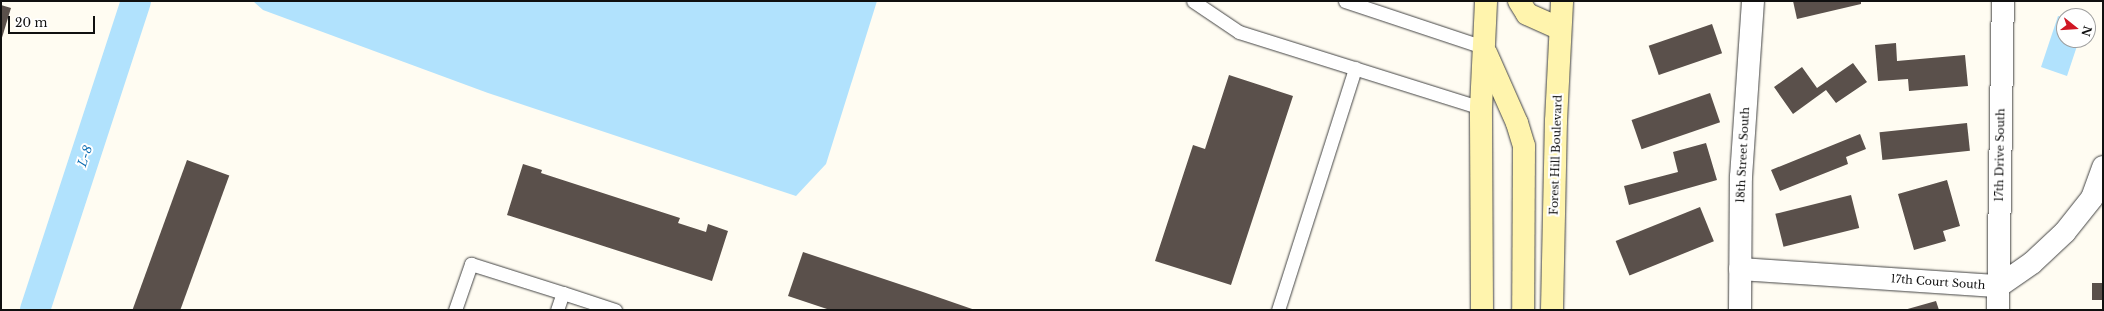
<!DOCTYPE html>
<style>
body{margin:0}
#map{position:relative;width:2104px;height:311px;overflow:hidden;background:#fffcf2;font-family:"Libre Baskerville",serif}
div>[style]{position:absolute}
.water>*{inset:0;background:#b1e2fd}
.canal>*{height:30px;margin:-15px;padding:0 15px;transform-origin:15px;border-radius:15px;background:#b1e2fd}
.building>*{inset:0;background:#5a504b;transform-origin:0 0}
.roads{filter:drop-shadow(0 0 1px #434343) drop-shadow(0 0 1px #434343)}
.service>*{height:13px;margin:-6.5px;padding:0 6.5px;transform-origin:6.5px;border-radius:6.5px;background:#fff}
.minor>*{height:22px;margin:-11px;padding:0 11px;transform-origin:11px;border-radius:11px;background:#fff}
.secondary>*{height:22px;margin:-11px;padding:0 11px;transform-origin:11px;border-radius:11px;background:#fff4ad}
span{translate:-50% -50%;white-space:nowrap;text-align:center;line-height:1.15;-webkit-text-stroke:4px #fff;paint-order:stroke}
.street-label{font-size:11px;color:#101010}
.water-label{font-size:12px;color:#0a6cb1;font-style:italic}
.frame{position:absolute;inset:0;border:2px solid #101010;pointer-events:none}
.north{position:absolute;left:2056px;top:8px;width:40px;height:40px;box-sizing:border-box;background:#fff;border:1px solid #9f9f9f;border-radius:50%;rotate:107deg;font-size:11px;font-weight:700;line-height:16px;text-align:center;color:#101010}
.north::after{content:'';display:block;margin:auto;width:14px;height:18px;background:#d01724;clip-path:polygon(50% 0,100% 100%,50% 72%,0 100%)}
.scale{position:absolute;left:8px;top:16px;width:87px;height:18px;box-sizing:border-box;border:2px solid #101010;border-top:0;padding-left:5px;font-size:12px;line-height:14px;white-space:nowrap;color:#101010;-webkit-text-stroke:3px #fff;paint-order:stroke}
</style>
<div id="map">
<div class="water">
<div style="clip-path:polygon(253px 1px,877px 1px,826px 164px,796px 196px,488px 93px,263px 10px)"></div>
<div style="clip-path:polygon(2058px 16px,2064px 17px,2064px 40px,2079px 40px,2067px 76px,2041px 67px)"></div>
</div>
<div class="canal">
<div style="left:35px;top:310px;width:325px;rotate:-71.9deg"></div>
</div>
<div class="building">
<div style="clip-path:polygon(1793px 1px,1861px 1px,1861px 4px,1797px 19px)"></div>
<div style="clip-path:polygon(1px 5px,11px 8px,1px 41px)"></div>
<div style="left:1712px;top:24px;width:31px;height:67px;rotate:71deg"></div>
<div style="clip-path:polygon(1896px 43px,1897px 61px,1965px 55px,1968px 86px,1909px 91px,1908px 79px,1878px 81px,1875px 45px)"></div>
<div style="clip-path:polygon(1853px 63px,1867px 82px,1836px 103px,1826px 90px,1793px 114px,1774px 87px,1802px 67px,1817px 88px)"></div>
<div style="clip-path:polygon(1229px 75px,1293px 96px,1231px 285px,1155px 261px,1193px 145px,1205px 149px)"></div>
<div style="left:1710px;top:93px;width:31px;height:83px;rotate:71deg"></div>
<div style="left:1967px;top:123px;width:28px;height:88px;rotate:84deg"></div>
<div style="clip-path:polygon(1860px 134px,1866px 149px,1846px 157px,1848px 164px,1780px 191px,1771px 170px)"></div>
<div style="clip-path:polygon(1706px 143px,1717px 180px,1629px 205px,1624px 186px,1678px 172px,1673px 152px)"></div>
<div style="left:187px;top:160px;width:45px;height:159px;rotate:20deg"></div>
<div style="clip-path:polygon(523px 164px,542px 170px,541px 173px,680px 218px,678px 223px,706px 232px,708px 224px,728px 231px,712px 281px,507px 215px)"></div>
<div style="clip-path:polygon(1947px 180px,1960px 226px,1943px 231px,1946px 241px,1914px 250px,1898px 194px)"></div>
<div style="left:1851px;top:195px;width:34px;height:78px;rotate:76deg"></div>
<div style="left:1700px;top:207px;width:37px;height:91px;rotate:68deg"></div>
<div style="clip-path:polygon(803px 252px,923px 292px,975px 310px,830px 310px,788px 296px)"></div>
<div style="left:2092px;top:283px;width:11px;height:17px"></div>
<div style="clip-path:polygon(1936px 301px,1939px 310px,1904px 310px)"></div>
</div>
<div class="roads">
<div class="service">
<div style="left:1193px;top:1px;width:55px;rotate:34deg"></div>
<div style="left:1239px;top:32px;width:254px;rotate:17.4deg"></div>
<div style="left:1345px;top:1px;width:145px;rotate:18.4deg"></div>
<div style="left:455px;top:310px;width:49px;rotate:-70.8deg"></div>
<div style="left:471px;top:264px;width:96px;rotate:17.5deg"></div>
<div style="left:557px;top:310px;width:18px;rotate:-71deg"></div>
<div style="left:563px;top:293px;width:55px;rotate:18.1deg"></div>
<div style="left:1278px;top:310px;width:254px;rotate:-72.3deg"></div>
</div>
<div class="minor">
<div style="left:1740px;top:269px;width:260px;rotate:3.8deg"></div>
<div style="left:1999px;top:286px;width:40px;rotate:-34.9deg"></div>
<div style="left:2032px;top:263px;width:45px;rotate:-43.2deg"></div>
<div style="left:2065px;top:232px;width:43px;rotate:-51.5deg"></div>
<div style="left:2092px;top:198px;width:33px;rotate:-70deg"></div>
<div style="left:1740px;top:310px;width:133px;rotate:-89.6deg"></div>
<div style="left:1741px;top:177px;width:176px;rotate:-86.1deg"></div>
<div style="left:1998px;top:310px;width:309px;rotate:-89.1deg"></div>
</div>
<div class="secondary">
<div style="left:1519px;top:1px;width:15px;rotate:58deg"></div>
<div style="left:1527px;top:14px;width:36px;rotate:24deg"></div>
<div style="left:1486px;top:53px;width:77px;rotate:66.1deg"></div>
<div style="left:1517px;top:123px;width:24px;rotate:73deg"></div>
<div style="left:1524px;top:146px;width:164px;rotate:90.3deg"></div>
<div style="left:1482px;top:310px;width:202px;rotate:-90.3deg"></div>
<div style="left:1481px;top:108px;width:107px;rotate:-87.3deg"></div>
<div style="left:1552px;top:310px;width:189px;rotate:-88.8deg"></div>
<div style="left:1556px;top:121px;width:120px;rotate:-87.1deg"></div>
</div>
</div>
<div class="street-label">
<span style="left:1556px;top:155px;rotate:-88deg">Forest Hill Boulevard</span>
<span style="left:1743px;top:155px;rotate:-87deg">18th Street South</span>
<span style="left:2000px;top:155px;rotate:-89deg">17th Drive South</span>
<span style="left:1938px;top:282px;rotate:4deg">17th Court South</span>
</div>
<div class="water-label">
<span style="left:85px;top:156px;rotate:-72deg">L-8</span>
</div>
<div class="frame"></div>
<div class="north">N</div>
<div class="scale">20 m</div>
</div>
